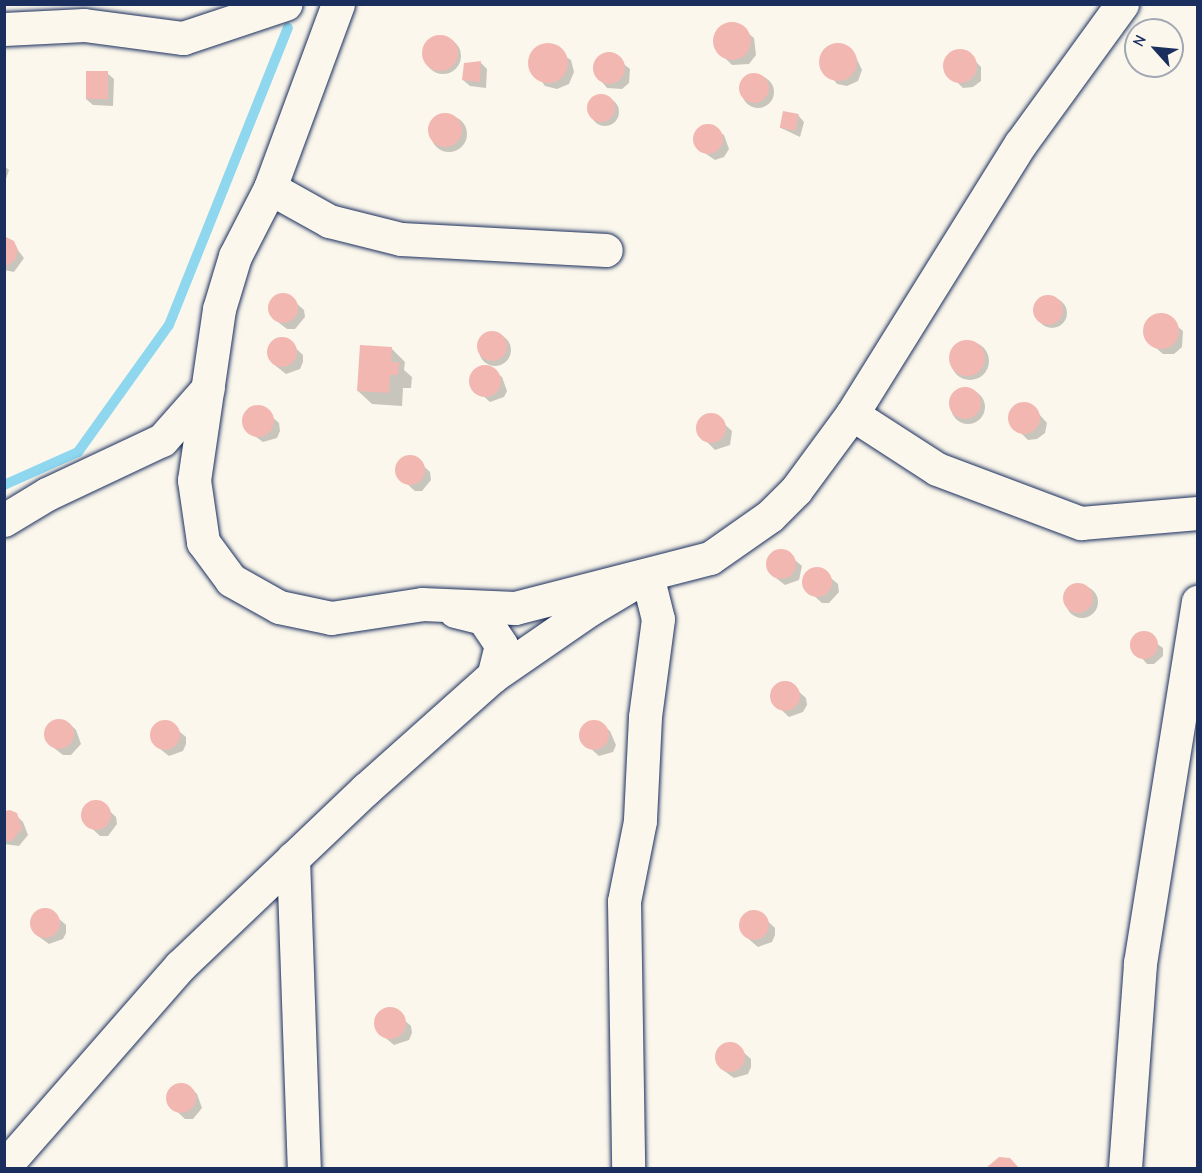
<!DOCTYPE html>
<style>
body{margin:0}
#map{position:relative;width:1202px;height:1173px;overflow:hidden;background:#fbf7ec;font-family:"Comic Neue",sans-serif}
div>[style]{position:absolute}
.shadow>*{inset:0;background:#0003}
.round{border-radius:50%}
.stream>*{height:10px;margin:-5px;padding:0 5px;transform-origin:5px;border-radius:5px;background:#8ed7ef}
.building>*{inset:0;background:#f3b7b1;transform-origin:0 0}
.roads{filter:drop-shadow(0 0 2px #1b2f5e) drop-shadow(0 0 2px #1b2f5e)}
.minor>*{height:33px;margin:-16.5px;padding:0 16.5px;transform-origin:16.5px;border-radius:16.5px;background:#fbf7ec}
span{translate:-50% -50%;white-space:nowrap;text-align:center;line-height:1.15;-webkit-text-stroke:6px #fbf7ec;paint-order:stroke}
.frame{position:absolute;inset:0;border:6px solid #1b2f5e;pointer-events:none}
.north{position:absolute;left:1124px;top:18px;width:60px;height:60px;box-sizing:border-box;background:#fbf7ec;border:2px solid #a1a7b3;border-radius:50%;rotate:297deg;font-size:16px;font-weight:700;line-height:24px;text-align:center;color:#1b2f5e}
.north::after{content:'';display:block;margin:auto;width:21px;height:27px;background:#1b2f5e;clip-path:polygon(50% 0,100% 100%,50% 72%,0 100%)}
</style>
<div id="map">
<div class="shadow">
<div style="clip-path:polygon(726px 25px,738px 25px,754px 38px,756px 55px,749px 64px,732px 65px,716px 49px,717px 32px)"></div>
<div class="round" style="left:425px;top:38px;width:36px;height:36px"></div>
<div style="clip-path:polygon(837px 44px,855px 55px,862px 70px,858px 81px,847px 86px,837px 84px,821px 63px,827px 48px)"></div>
<div style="clip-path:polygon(548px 45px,571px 60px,574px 72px,569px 84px,557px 89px,545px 86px,529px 63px,533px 52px)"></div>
<div style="clip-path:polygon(957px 51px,967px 52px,981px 67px,981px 81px,973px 87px,963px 88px,945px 70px,948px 56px)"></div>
<div style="clip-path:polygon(610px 53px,630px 69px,629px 83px,622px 89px,607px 88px,595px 73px,595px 63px,601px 55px)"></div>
<div style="clip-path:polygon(481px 63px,487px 69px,486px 88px,470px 86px,463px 80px)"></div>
<div style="clip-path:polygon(107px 73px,114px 79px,113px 106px,93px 105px,86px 99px)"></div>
<div class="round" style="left:742px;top:76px;width:32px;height:32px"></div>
<div class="round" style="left:591px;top:98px;width:28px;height:28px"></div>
<div style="clip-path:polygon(798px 115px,804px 122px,800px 137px,781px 128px)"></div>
<div class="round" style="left:431px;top:116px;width:36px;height:36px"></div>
<div style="clip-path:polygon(709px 125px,724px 135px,729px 149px,724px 157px,715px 160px,696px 147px,694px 138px,697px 130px)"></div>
<div style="clip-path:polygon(4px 166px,9px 170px,4px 185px)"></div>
<div style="clip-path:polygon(4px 239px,10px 240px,24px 258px,14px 272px,4px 270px)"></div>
<div style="clip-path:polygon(279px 294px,286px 294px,304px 310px,305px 317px,295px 329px,287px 329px,274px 319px,270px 305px)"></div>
<div class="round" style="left:1037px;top:298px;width:30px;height:30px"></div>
<div style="clip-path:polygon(1163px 315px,1183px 331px,1182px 347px,1174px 354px,1163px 354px,1147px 340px,1146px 323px)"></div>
<div class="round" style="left:479px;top:334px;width:32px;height:32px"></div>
<div style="clip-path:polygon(285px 338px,303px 355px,303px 362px,300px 369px,286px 374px,272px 363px,268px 349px,271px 343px)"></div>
<div class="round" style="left:951px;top:342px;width:38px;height:38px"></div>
<div style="clip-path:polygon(391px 348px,405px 362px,404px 370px,412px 377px,411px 388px,403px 388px,402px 406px,372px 404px,358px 391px)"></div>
<div style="clip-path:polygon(488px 367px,502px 377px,507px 391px,504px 397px,490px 402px,471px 385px,475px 371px)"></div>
<div class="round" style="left:951px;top:390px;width:34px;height:34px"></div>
<div style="clip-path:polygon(1017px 405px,1031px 405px,1047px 423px,1045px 433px,1037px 439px,1028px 440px,1010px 422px)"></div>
<div style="clip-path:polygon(261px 407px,279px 423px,280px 431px,277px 438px,263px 442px,249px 432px,245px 418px,248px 412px)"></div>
<div style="clip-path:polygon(707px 415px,714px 415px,732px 431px,730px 445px,715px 450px,698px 433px,697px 425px)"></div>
<div style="clip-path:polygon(413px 456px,430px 472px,431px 480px,422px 491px,415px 491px,396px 474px,399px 461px)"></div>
<div style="clip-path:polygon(777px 550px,783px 550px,802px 566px,799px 580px,785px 585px,772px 575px,767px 561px)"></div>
<div style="clip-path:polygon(819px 568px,838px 584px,839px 592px,829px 603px,822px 603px,803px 586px,803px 579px,813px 569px)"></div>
<div class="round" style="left:1066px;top:586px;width:32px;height:32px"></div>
<div style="clip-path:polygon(1142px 633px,1163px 648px,1163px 656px,1154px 664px,1147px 664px,1132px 647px,1135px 636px)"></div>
<div style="clip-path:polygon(787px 681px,806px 698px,807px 705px,803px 712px,789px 717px,771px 700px,772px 693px,781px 682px)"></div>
<div style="clip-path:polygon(55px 721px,69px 723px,76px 730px,81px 744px,71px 755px,63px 755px,50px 745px,46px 731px)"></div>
<div style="clip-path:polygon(167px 721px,186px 737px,186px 744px,183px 751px,169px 756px,155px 745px,151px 731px,154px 725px)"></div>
<div style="clip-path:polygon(597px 721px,610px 731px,616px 745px,613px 752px,599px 756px,580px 739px,584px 725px)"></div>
<div style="clip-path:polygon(99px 801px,116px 817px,117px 824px,108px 836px,100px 836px,82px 819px,85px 805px)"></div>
<div style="clip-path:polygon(4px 813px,16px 815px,23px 822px,28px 835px,19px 846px,4px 844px)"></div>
<div style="clip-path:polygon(48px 909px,66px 925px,66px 933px,63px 939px,49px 944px,35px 934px,31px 920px,34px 913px)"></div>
<div style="clip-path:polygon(757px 911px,775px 928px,775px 935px,772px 942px,758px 947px,745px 936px,740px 922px,743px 916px)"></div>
<div style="clip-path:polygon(393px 1010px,411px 1026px,412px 1033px,409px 1040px,394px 1045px,381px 1034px,376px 1020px,380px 1014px)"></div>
<div style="clip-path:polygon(733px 1043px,751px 1059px,751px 1067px,748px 1074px,734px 1078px,720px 1068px,716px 1053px,719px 1047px)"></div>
<div style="clip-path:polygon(176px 1085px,190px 1087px,197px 1094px,202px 1108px,193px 1119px,185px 1119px,167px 1102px,167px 1095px)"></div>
</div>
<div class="stream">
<div style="left:4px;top:485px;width:81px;rotate:-24deg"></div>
<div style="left:78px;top:452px;width:156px;rotate:-54.4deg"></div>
<div style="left:169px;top:325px;width:320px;rotate:-68.2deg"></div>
</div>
<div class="building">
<div class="round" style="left:713px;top:22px;width:38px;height:38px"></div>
<div class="round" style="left:422px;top:35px;width:36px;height:36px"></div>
<div class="round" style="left:528px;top:43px;width:40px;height:40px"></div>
<div class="round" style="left:819px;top:43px;width:38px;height:38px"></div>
<div class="round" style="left:943px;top:49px;width:34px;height:34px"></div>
<div class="round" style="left:593px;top:52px;width:32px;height:32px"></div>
<div style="clip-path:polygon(481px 61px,480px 82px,462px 80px,464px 63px)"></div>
<div style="left:86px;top:71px;width:22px;height:28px"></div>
<div class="round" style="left:739px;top:73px;width:30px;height:30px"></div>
<div class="round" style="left:587px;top:94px;width:28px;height:28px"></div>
<div style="left:783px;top:111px;width:16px;height:17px;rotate:11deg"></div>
<div class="round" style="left:428px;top:113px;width:34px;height:34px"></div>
<div class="round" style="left:693px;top:124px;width:30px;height:30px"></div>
<div style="clip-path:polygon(4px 236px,14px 241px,18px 250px,15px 260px,4px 267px)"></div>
<div class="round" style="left:268px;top:293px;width:30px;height:30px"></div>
<div class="round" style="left:1033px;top:295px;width:30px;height:30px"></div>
<div class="round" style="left:1143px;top:313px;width:36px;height:36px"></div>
<div class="round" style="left:477px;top:331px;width:30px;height:30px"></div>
<div class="round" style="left:267px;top:337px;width:30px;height:30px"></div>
<div class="round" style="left:949px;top:340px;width:36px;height:36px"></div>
<div style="clip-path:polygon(360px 345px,392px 347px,391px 362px,399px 362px,398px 375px,390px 375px,389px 393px,357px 391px)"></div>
<div class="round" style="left:469px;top:365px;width:32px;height:32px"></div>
<div class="round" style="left:949px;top:387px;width:32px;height:32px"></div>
<div class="round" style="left:1008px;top:402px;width:32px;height:32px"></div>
<div class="round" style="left:242px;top:405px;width:32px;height:32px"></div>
<div class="round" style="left:696px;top:413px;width:30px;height:30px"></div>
<div class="round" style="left:395px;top:455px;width:30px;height:30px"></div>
<div class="round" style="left:766px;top:549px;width:30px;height:30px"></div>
<div class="round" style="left:802px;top:567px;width:30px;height:30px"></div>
<div class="round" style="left:1063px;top:583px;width:30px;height:30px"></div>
<div class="round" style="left:1130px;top:631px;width:28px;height:28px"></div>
<div class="round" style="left:770px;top:681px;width:30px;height:30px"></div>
<div class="round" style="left:44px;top:719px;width:30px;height:30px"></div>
<div class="round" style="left:150px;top:720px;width:30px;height:30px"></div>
<div class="round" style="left:579px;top:720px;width:30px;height:30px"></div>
<div class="round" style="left:81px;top:800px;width:30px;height:30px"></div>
<div style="clip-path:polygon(10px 810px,17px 813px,22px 828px,12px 841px,4px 841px,4px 811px)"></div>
<div class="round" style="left:30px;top:908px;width:30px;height:30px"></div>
<div class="round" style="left:739px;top:910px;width:30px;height:30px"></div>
<div class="round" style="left:374px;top:1007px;width:32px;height:32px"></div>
<div class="round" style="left:715px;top:1042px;width:30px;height:30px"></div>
<div class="round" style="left:166px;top:1083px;width:30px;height:30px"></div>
<div style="clip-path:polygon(999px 1157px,1010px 1158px,1019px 1168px,986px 1168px)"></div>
</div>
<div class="roads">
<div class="minor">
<div style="left:338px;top:4px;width:196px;rotate:110.3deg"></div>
<div style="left:270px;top:188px;width:76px;rotate:117.2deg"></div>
<div style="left:235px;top:256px;width:55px;rotate:106.8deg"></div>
<div style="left:219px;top:309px;width:173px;rotate:98.3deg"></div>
<div style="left:194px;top:480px;width:63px;rotate:81.7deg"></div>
<div style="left:203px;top:542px;width:47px;rotate:53.6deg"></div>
<div style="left:231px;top:580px;width:55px;rotate:29.4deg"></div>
<div style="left:279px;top:607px;width:53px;rotate:11.9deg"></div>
<div style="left:331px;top:618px;width:92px;rotate:-8.7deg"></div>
<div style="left:422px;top:604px;width:93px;rotate:2.5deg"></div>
<div style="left:515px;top:608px;width:201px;rotate:-14.4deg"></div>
<div style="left:710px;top:558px;width:73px;rotate:-35deg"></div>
<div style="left:770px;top:516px;width:37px;rotate:-45deg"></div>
<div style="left:796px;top:490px;width:94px;rotate:-53.6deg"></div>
<div style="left:852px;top:414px;width:319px;rotate:-58.1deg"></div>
<div style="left:1021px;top:143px;width:172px;rotate:-54deg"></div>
<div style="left:4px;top:29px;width:80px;rotate:-2.9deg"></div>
<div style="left:84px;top:25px;width:100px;rotate:7.5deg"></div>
<div style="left:183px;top:38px;width:108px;rotate:-18.4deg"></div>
<div style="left:270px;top:188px;width:68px;rotate:29.2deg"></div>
<div style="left:329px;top:221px;width:74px;rotate:14deg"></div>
<div style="left:401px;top:239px;width:205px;rotate:3.1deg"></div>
<div style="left:852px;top:414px;width:101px;rotate:32.9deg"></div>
<div style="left:937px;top:469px;width:154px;rotate:20.6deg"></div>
<div style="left:1081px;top:523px;width:117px;rotate:-4.9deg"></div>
<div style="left:4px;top:520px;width:50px;rotate:-31.2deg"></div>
<div style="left:47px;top:494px;width:127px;rotate:-25.2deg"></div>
<div style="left:162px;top:440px;width:69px;rotate:-48.5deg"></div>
<div style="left:455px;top:611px;width:29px;rotate:14deg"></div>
<div style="left:483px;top:618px;width:32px;rotate:56deg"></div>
<div style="left:501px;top:645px;width:32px;rotate:104deg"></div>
<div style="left:293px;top:858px;width:310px;rotate:88deg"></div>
<div style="left:4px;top:1167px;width:267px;rotate:-48.8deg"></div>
<div style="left:180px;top:966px;width:257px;rotate:-43.6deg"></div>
<div style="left:366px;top:789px;width:170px;rotate:-41.7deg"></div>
<div style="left:493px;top:676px;width:118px;rotate:-34.6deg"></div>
<div style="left:590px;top:609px;width:66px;rotate:-30.8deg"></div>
<div style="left:647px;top:575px;width:45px;rotate:76deg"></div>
<div style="left:658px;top:619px;width:99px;rotate:97.6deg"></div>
<div style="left:645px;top:717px;width:104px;rotate:92.8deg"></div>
<div style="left:640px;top:821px;width:82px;rotate:101.3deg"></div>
<div style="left:624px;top:901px;width:267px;rotate:89.1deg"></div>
<div style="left:1125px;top:1168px;width:206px;rotate:-85.8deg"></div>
<div style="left:1140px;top:963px;width:366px;rotate:-80.9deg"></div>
</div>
</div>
<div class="frame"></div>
<div class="north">N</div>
</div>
